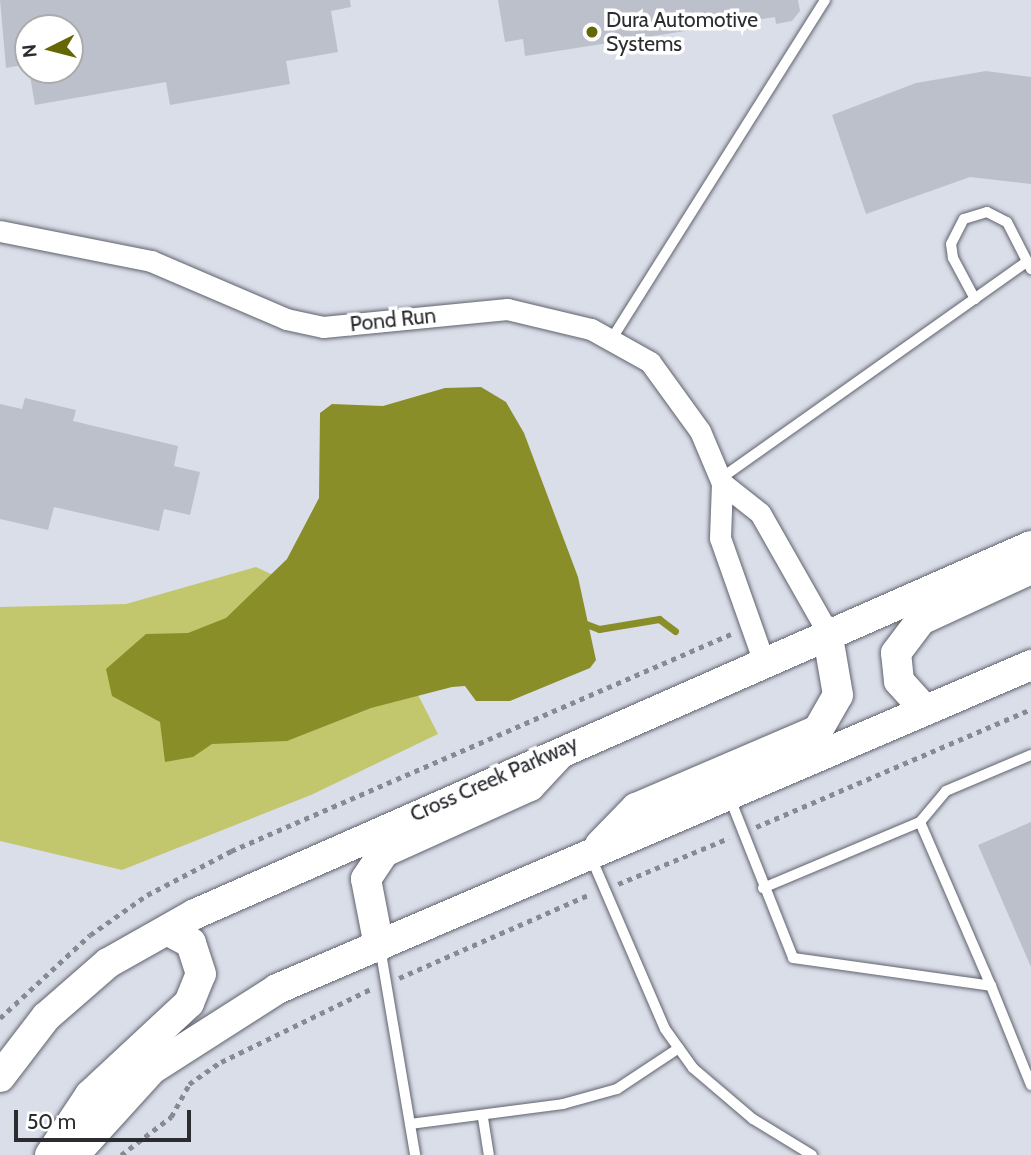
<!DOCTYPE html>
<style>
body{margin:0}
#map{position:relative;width:1031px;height:1155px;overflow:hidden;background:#dadee9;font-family:Cabin,sans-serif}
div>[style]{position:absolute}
.green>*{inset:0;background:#c2c76e}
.water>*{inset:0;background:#898e29}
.stream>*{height:7px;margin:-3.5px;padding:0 3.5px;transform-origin:3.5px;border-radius:3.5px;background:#898e29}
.building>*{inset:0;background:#bcc0cb}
.path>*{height:4.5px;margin-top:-2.25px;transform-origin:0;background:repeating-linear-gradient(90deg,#878a92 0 5px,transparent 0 10px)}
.roads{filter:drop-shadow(0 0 2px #5f636d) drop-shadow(0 0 2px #5f636d)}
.lane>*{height:10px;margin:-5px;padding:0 5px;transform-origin:5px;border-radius:5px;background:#fff}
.street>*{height:21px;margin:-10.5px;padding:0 10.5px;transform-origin:10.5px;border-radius:10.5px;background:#fff}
.secondary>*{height:30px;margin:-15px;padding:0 15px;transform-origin:15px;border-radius:15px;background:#fff}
.dots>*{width:19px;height:19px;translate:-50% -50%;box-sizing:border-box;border:4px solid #fff;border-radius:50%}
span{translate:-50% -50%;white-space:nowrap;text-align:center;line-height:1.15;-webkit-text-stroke:7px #fff;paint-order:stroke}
.poi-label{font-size:21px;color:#2a2c30}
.left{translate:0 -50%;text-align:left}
.street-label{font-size:21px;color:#2a2c30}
.north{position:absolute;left:14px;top:14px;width:70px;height:70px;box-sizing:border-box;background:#fff;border:2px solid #aaabac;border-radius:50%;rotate:264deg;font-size:19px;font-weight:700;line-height:28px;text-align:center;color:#2a2c30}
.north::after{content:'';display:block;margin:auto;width:24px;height:32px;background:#646703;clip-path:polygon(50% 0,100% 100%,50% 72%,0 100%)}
.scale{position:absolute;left:14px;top:1110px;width:177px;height:32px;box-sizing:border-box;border:4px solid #2a2c30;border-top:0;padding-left:9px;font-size:21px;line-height:24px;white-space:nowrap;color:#2a2c30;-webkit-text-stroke:5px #fff;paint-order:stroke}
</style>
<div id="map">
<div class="green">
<div style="clip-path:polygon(256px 567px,383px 626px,438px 734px,311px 795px,122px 870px,0 841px,0 607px,126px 604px)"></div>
</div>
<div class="water">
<div style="clip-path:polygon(481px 387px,506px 402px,524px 433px,578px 577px,596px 660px,590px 668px,510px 701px,476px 701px,465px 686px,452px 687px,371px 708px,287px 741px,212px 744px,193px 757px,165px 762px,160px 722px,112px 696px,106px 669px,146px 634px,188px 633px,226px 618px,287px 559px,319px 498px,320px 413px,332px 404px,383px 406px,445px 388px)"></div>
</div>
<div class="stream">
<div style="left:586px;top:624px;width:14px;rotate:21deg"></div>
<div style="left:599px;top:629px;width:61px;rotate:-9.5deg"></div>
<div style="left:659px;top:619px;width:20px;rotate:37deg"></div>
</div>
<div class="building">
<div style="clip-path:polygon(0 0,350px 0,351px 7px,331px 11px,338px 52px,286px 61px,290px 84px,170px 105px,166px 82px,35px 105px,29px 70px,70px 70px,70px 28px,28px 28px,28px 64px,6px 68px)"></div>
<div style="clip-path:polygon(498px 0,798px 0,800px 11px,792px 21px,776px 24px,775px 17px,525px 56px,523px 39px,505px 42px)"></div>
<div style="clip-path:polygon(986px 71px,1031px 77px,1031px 184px,970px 177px,866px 214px,832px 115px,916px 83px)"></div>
<div style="clip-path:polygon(25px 398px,76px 410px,73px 421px,178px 446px,174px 466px,200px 472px,190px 515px,164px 509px,159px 531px,54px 507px,48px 530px,0 519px,0 404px,22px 409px)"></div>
<div style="clip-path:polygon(1031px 822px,1031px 967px,978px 845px)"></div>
</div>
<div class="path">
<div style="left:756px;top:827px;width:299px;rotate:-23.2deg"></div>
<div style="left:618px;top:884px;width:120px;rotate:-22.5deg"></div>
<div style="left:399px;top:978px;width:209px;rotate:-23.7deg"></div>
<div style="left:0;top:1018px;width:122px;rotate:-42.7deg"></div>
<div style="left:90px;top:935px;width:70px;rotate:-35.1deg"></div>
<div style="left:147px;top:895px;width:95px;rotate:-27.6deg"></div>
<div style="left:231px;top:851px;width:545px;rotate:-23.46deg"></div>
<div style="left:121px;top:1155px;width:63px;rotate:-37.2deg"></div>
<div style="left:171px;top:1117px;width:38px;rotate:-61deg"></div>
<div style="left:189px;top:1084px;width:39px;rotate:-35deg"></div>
<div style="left:221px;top:1062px;width:167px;rotate:-26deg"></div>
</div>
<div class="roads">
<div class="lane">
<div style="left:975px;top:299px;width:47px;rotate:-118.2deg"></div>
<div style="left:953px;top:258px;width:14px;rotate:-98deg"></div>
<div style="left:951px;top:244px;width:28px;rotate:-63deg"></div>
<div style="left:964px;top:219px;width:24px;rotate:-17deg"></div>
<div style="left:987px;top:212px;width:22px;rotate:27deg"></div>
<div style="left:1007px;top:222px;width:53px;rotate:62.9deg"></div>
<div style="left:611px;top:340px;width:402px;rotate:-57.8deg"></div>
<div style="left:720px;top:479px;width:375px;rotate:-35.3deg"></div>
<div style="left:729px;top:796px;width:174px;rotate:68.4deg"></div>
<div style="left:793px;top:958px;width:200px;rotate:8deg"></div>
<div style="left:991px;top:986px;width:107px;rotate:68deg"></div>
<div style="left:920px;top:822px;width:179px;rotate:66.6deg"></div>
<div style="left:590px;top:855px;width:189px;rotate:66.7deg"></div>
<div style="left:665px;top:1029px;width:48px;rotate:54.3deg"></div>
<div style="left:693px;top:1068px;width:79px;rotate:40.4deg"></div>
<div style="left:753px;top:1119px;width:69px;rotate:31.4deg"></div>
<div style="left:763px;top:888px;width:170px;rotate:-22.8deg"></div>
<div style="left:920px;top:822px;width:40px;rotate:-50deg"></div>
<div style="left:946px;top:791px;width:92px;rotate:-23deg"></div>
<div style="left:380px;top:947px;width:211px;rotate:80.4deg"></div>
<div style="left:483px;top:1118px;width:37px;rotate:81deg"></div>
<div style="left:410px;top:1124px;width:154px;rotate:-7.4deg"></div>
<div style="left:563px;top:1104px;width:56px;rotate:-15.5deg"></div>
<div style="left:617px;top:1089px;width:74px;rotate:-33.5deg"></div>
</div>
<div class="street">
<div style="left:0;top:231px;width:154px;rotate:11.2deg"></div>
<div style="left:151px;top:261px;width:147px;rotate:23.2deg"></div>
<div style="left:286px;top:319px;width:38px;rotate:12deg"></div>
<div style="left:323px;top:327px;width:185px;rotate:-5.6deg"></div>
<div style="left:507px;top:309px;width:86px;rotate:13.4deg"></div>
<div style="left:591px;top:329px;width:68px;rotate:29.2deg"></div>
<div style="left:650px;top:362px;width:85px;rotate:54.1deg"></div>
<div style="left:700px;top:431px;width:56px;rotate:67.1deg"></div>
<div style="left:722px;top:483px;width:55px;rotate:92.1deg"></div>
<div style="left:720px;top:538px;width:132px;rotate:70.5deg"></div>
<div style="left:722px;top:483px;width:48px;rotate:38.3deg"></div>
<div style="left:760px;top:513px;width:136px;rotate:60.4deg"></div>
</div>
<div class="secondary">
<div style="left:925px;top:710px;width:39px;rotate:-132deg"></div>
<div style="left:899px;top:681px;width:28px;rotate:-96deg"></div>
<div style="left:896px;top:653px;width:41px;rotate:-52.9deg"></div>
<div style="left:921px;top:620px;width:121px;rotate:-24.9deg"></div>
<div style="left:600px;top:845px;width:52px;rotate:-45.8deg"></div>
<div style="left:636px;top:808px;width:198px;rotate:-23.2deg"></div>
<div style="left:818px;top:730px;width:40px;rotate:-60.3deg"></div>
<div style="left:838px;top:695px;width:65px;rotate:-99.8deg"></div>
<div style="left:379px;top:946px;width:68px;rotate:-101deg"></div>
<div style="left:366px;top:879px;width:32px;rotate:-56deg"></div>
<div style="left:384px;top:852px;width:160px;rotate:-24.3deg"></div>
<div style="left:530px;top:786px;width:41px;rotate:-47deg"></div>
<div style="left:0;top:1077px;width:76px;rotate:-52.5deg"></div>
<div style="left:46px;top:1017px;width:82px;rotate:-41.1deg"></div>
<div style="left:108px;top:963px;width:100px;rotate:-29.4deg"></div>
<div style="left:195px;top:914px;width:913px;rotate:-23.76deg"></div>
<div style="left:50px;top:1155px;width:72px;rotate:-56.3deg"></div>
<div style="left:90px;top:1095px;width:135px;rotate:-42.9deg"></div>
<div style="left:189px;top:1003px;width:31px;rotate:-68deg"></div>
<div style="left:201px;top:974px;width:33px;rotate:-108deg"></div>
<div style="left:191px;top:943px;width:27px;rotate:-152deg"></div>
<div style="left:74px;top:1155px;width:116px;rotate:-47.8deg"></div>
<div style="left:152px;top:1069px;width:148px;rotate:-32.6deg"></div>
<div style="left:277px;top:989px;width:821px;rotate:-23.25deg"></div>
</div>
</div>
<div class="dots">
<div style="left:592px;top:32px;background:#646703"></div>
</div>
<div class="poi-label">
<span class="left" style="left:606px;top:32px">Dura Automotive<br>Systems</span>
</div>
<div class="street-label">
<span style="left:393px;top:320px;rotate:-6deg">Pond Run</span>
<span style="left:494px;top:779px;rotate:-24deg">Cross Creek Parkway</span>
</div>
<div class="north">N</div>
<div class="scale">50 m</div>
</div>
